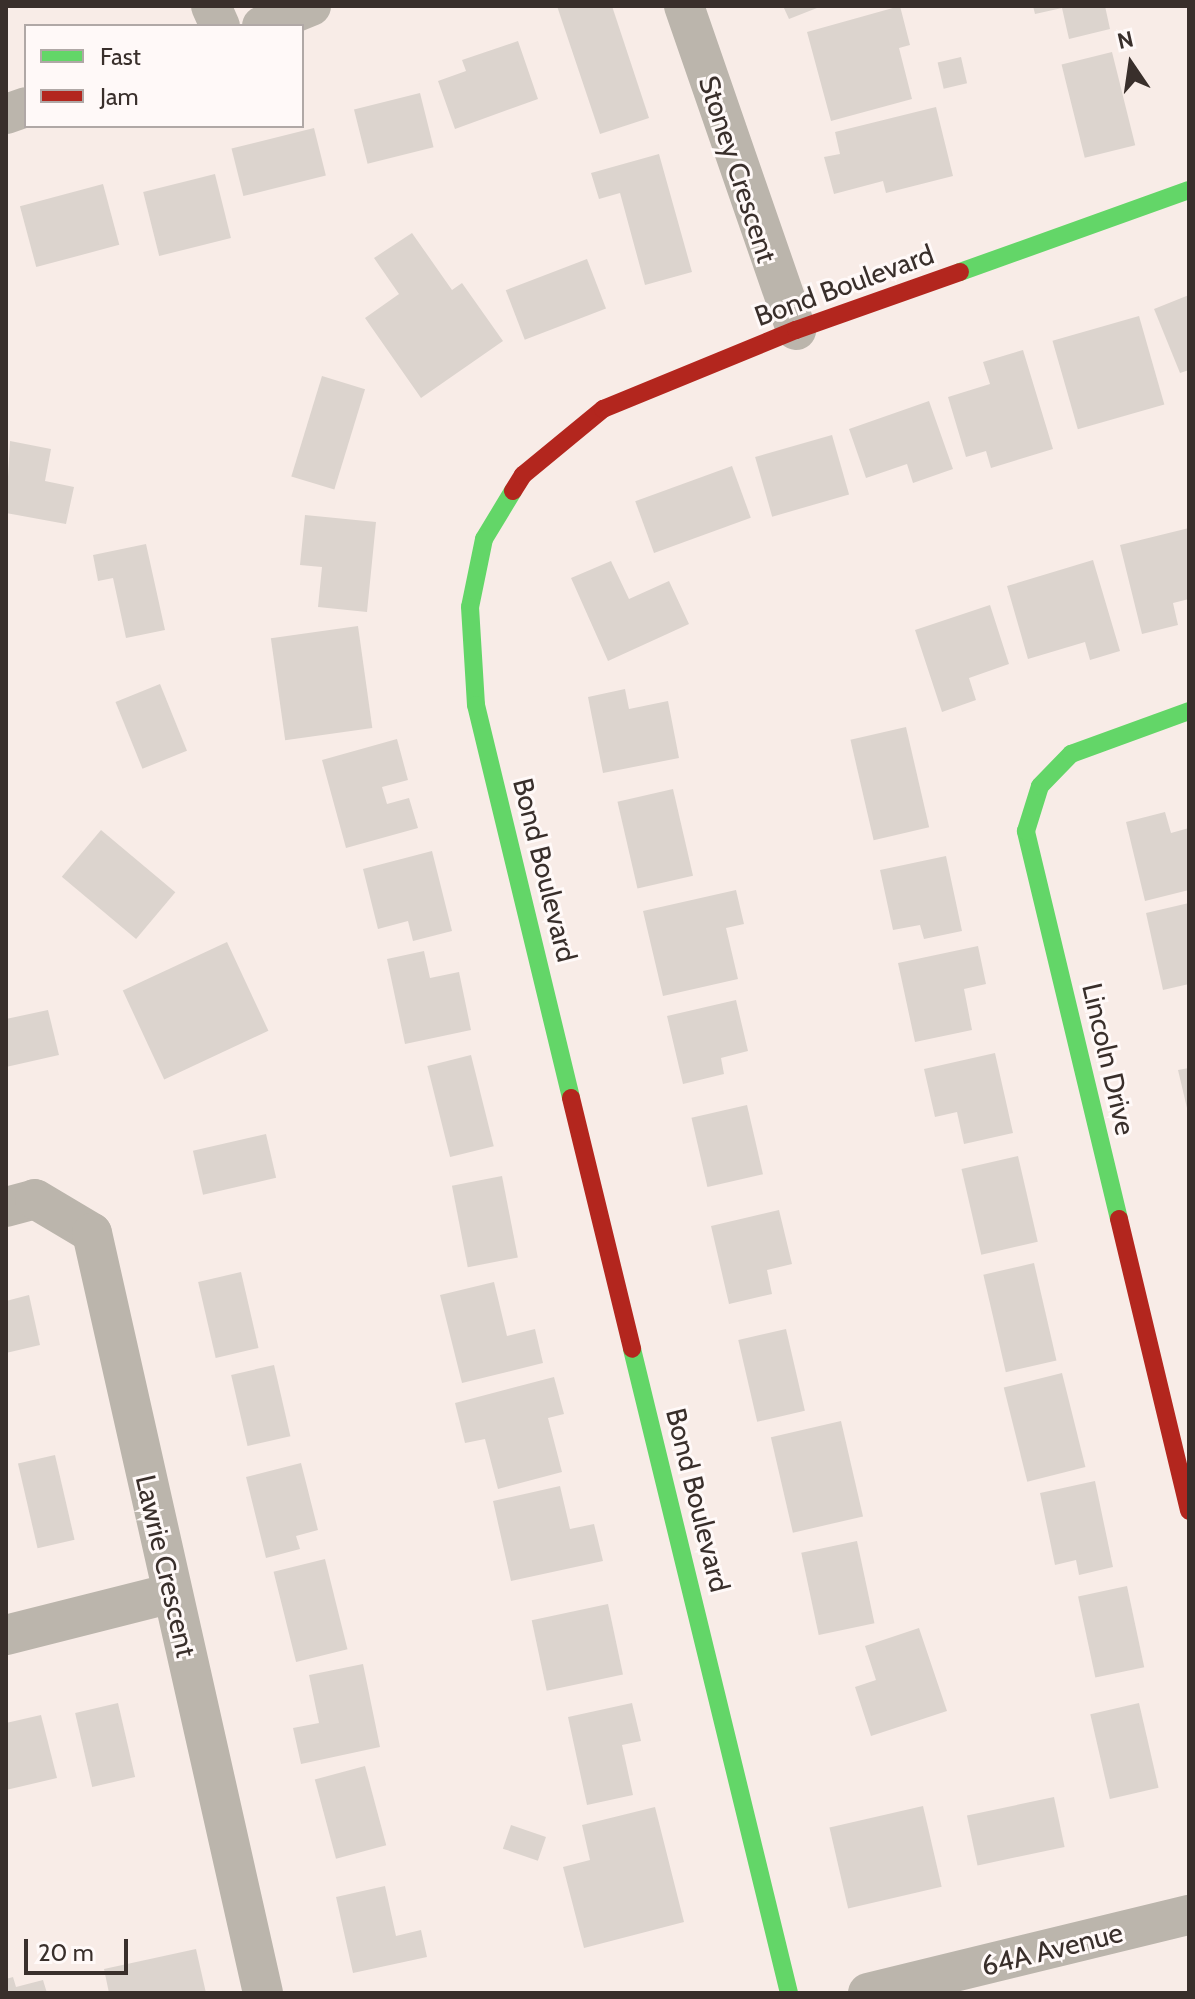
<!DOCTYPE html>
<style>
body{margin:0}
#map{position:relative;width:1195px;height:1999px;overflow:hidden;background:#f8ece7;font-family:Cabin,sans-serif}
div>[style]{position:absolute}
.building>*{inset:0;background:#dcd4ce;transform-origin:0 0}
.street>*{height:40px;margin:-20px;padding:0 20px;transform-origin:20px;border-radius:20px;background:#bbb5ac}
.fast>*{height:18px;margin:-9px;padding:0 9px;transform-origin:9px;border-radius:9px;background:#63d668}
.jam>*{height:18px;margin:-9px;padding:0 9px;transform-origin:9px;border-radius:9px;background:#b3261e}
span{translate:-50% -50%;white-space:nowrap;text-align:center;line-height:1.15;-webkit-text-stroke:6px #fff9f8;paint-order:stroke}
.street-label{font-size:28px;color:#392f2b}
.frame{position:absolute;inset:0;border:8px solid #392f2b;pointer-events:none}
.legend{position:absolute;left:24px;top:24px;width:280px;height:104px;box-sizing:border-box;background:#fff9f8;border:2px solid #b0a8a6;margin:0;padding:10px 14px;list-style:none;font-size:24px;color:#392f2b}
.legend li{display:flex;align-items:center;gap:16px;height:40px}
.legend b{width:40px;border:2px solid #b0a8a6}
.north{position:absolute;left:1091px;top:24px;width:80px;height:80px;-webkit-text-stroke:6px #fff9f8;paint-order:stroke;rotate:347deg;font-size:22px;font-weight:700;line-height:32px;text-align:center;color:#392f2b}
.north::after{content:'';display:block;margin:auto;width:28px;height:36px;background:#392f2b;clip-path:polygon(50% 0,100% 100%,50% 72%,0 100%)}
.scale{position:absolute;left:24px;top:1939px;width:104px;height:36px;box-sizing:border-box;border:4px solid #392f2b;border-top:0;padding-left:10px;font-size:24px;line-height:28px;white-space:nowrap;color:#392f2b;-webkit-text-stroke:6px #fff9f8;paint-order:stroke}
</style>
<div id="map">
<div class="building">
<div style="clip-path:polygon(557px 6px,612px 6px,649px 118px,600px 134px)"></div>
<div style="clip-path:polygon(783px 6px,822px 6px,789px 19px)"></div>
<div style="clip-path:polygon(900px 6px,910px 45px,899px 48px,912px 99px,831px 121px,807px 32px)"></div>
<div style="clip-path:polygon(1033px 6px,1105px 6px,1110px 29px,1069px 39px,1062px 8px,1035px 14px)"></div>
<div style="clip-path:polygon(518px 41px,538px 99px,455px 129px,438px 81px,466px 71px,462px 60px)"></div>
<div style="left:1112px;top:52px;width:96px;height:52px;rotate:76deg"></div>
<div style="left:961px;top:57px;width:27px;height:24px;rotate:77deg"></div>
<div style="left:420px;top:93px;width:56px;height:68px;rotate:76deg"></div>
<div style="clip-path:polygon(936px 107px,953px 176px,886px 193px,883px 181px,834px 194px,824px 157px,840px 154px,835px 132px)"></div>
<div style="left:314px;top:128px;width:49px;height:85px;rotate:76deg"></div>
<div style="clip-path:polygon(659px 154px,692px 272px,645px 285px,620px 193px,599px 199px,591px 173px)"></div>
<div style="left:215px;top:174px;width:66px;height:74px;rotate:76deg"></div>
<div style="left:103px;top:184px;width:63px;height:86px;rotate:75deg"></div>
<div style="clip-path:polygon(412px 233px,452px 290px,462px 283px,503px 341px,421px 398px,365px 318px,399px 294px,374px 258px)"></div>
<div style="left:587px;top:259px;width:53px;height:87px;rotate:69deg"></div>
<div style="clip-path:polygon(1189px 295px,1189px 370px,1180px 373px,1154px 309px)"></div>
<div style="left:1139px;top:316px;width:92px;height:90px;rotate:74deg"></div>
<div style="clip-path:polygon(1023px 350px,1053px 449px,991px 468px,986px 451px,966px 457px,948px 397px,990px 384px,983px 362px)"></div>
<div style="left:322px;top:376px;width:45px;height:105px;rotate:17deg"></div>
<div style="clip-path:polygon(929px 401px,953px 469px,913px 483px,907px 464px,866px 478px,849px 429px)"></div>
<div style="left:832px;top:435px;width:62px;height:80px;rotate:74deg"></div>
<div style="clip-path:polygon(10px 441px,51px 449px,45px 481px,74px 487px,66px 524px,6px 513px)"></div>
<div style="left:732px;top:466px;width:55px;height:103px;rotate:70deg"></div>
<div style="clip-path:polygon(305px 515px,376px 522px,367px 612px,318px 607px,322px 567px,300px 565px)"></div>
<div style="clip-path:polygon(1189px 528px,1189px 599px,1173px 603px,1178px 625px,1142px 634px,1120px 545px)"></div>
<div style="clip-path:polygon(146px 544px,165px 630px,126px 638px,113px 578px,98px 581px,93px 555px)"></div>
<div style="clip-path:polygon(1093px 560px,1120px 651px,1090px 660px,1085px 642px,1028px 659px,1007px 586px)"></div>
<div style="clip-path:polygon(611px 561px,629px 599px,669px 581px,689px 624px,608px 661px,571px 578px)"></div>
<div style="clip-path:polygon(990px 605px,1009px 664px,969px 678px,976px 700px,942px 712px,915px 630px)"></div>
<div style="left:358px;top:626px;width:103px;height:88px;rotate:82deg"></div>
<div style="left:160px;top:684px;width:72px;height:48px;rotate:68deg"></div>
<div style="clip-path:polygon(625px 689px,629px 709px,668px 701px,679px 758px,603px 773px,588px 697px)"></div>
<div style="left:906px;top:727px;width:103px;height:57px;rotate:77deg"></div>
<div style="clip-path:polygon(397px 739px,408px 780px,382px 787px,387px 804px,409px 798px,418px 828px,346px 848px,322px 760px)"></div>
<div style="left:673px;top:789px;width:89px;height:57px;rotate:77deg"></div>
<div style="clip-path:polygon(1165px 812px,1171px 833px,1189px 828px,1189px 890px,1145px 901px,1126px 822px)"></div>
<div style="left:101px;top:830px;width:97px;height:61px;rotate:40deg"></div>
<div style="clip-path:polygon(432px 851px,452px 931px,413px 941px,408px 921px,378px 929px,363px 869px)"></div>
<div style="clip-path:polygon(946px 856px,962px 931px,924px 939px,920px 925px,893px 930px,880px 870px)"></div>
<div style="clip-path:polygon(736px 890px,744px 924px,726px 928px,738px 979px,663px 996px,643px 911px)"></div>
<div style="clip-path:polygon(1189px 903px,1189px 984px,1163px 990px,1146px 913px)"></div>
<div style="left:227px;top:942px;width:98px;height:115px;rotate:65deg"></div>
<div style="clip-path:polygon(978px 946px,986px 984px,964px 989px,972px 1030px,915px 1042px,898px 963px)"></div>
<div style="clip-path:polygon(424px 951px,430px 978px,459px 972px,471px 1030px,405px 1044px,387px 959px)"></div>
<div style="clip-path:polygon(736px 1000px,748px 1051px,721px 1058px,724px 1074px,683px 1084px,667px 1016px)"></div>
<div style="clip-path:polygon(48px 1010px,59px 1055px,6px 1067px,6px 1019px)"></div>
<div style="clip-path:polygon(995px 1053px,1013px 1133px,964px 1144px,957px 1112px,935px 1117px,924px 1069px)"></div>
<div style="left:471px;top:1055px;width:94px;height:45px;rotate:76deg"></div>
<div style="clip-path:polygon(1189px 1068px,1189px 1108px,1187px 1108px,1178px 1070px)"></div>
<div style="left:747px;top:1105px;width:71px;height:57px;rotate:77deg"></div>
<div style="left:266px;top:1134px;width:45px;height:75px;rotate:77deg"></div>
<div style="left:1018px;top:1156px;width:88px;height:58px;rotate:77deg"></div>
<div style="left:502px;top:1176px;width:83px;height:51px;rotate:79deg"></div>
<div style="clip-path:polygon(779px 1210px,792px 1264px,767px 1270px,772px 1294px,729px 1304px,711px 1226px)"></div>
<div style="left:1034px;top:1263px;width:100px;height:52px;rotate:77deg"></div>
<div style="left:241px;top:1272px;width:78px;height:44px;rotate:77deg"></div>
<div style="clip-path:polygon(494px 1282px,507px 1336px,535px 1329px,543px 1363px,462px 1383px,440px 1295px)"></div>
<div style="clip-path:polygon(29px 1295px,40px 1345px,6px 1353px,6px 1301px)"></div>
<div style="left:786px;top:1329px;width:84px;height:49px;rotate:77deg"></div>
<div style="left:274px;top:1365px;width:73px;height:44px;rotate:77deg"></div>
<div style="left:1062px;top:1373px;width:97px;height:60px;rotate:76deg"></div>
<div style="clip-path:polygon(554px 1377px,564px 1414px,548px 1418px,562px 1472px,498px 1489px,485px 1439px,465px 1443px,455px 1403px)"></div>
<div style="left:841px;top:1421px;width:98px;height:72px;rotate:77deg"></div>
<div style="left:55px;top:1455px;width:87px;height:38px;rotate:77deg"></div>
<div style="clip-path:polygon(301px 1463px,318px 1530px,296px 1536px,300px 1549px,266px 1558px,246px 1477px)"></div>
<div style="clip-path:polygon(1095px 1481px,1113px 1567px,1079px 1575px,1076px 1560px,1055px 1565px,1040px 1493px)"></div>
<div style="clip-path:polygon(560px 1486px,570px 1529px,594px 1524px,603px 1561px,511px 1581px,493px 1501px)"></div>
<div style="left:857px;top:1541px;width:84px;height:57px;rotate:78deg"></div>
<div style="left:325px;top:1559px;width:93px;height:53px;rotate:76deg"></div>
<div style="left:1127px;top:1586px;width:83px;height:50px;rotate:78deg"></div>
<div style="left:608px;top:1604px;width:72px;height:78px;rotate:78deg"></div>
<div style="clip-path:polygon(919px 1628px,947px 1711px,871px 1736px,855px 1687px,876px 1680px,865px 1646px)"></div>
<div style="clip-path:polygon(363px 1664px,380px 1747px,301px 1764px,293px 1728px,319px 1723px,309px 1675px)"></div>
<div style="left:118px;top:1703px;width:76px;height:44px;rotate:77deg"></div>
<div style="clip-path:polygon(632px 1703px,641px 1741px,622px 1745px,633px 1795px,587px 1805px,568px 1717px)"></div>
<div style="left:1139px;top:1703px;width:87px;height:50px;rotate:77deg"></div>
<div style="clip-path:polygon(41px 1715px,57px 1778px,6px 1790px,6px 1723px)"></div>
<div style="left:365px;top:1766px;width:82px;height:52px;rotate:75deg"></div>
<div style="left:1054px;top:1797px;width:51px;height:89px;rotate:78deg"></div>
<div style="left:923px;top:1806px;width:83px;height:96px;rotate:77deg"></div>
<div style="clip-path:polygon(655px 1807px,684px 1922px,584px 1948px,563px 1867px,590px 1860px,582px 1825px)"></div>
<div style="left:511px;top:1825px;width:37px;height:25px;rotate:19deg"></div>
<div style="clip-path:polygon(385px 1886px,396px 1936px,421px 1930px,427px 1957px,353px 1973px,336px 1897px)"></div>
<div style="clip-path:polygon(196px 1949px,206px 1993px,109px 1993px,104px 1969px)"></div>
<div style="clip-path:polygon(13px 1977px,16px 1987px,43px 1980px,47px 1993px,6px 1993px,6px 1979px)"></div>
</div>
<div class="street">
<div style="left:211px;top:6px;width:22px;rotate:66deg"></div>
<div style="left:684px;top:6px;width:343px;rotate:70.9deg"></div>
<div style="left:262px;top:26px;width:53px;rotate:-22.2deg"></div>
<div style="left:6px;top:114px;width:21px;rotate:-19deg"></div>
<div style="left:6px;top:1207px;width:30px;rotate:-15deg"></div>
<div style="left:35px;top:1199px;width:66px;rotate:30.8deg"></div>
<div style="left:92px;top:1233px;width:779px;rotate:77.32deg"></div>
<div style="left:6px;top:1635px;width:171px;rotate:-14.2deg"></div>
<div style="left:868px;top:1993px;width:330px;rotate:-13.7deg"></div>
</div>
<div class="fast">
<div style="left:960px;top:272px;width:243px;rotate:-19.7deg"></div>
<div style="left:513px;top:491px;width:56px;rotate:121.1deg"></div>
<div style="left:484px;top:539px;width:69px;rotate:101.6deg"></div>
<div style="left:470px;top:607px;width:98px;rotate:86.5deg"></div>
<div style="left:476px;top:705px;width:404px;rotate:76.4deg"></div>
<div style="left:1119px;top:1219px;width:399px;rotate:-103.5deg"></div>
<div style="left:1026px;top:831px;width:47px;rotate:-72.7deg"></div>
<div style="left:1040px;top:786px;width:45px;rotate:-45.9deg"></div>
<div style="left:1071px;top:754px;width:126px;rotate:-20deg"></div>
<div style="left:632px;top:1349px;width:663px;rotate:76.3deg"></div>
</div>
<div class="jam">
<div style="left:513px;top:491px;width:19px;rotate:-58deg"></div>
<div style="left:523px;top:475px;width:104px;rotate:-39.5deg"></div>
<div style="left:603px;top:409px;width:209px;rotate:-22.3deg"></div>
<div style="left:796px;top:330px;width:174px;rotate:-19.5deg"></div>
<div style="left:571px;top:1098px;width:258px;rotate:76.3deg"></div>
<div style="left:1119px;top:1219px;width:300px;rotate:76.5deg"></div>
</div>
<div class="street-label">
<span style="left:738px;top:169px;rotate:72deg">Stoney Crescent</span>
<span style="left:844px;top:285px;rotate:-20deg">Bond Boulevard</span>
<span style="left:545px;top:870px;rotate:76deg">Bond Boulevard</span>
<span style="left:1109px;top:1059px;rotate:77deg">Lincoln Drive</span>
<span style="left:698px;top:1500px;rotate:76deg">Bond Boulevard</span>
<span style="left:166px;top:1566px;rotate:77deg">Lawrie Crescent</span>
<span style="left:1052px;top:1949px;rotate:-14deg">64A Avenue</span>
</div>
<div class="frame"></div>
<ul class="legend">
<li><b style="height:10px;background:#63d668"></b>Fast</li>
<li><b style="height:10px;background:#b3261e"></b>Jam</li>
</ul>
<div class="north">N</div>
<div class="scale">20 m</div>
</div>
